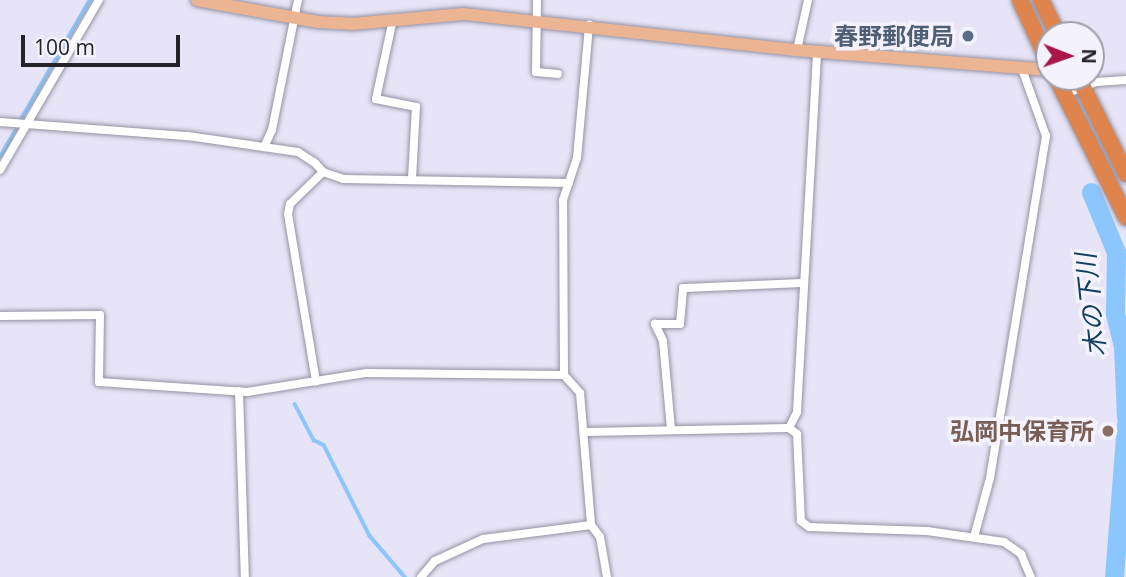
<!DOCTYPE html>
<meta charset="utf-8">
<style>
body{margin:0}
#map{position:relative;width:1126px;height:577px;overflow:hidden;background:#e6e4f6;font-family:"Open Sans","Noto Sans JP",sans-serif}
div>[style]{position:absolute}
.stream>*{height:3.5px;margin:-1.75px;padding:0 1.75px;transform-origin:1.75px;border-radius:1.75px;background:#8bc7fc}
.river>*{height:19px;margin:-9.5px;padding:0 9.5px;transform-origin:9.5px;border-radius:9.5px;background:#8bc7fc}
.roads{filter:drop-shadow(0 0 2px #9592a3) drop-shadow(0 0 2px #9592a3)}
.street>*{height:8px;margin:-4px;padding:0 4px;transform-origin:4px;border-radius:4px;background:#fff}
.primary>*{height:12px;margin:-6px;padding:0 6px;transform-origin:6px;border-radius:6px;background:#ebb594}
.highway>*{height:16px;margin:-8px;padding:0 8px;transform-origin:8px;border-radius:8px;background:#de844c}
.dots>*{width:19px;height:19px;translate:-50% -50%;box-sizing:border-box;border:4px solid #f3f2fd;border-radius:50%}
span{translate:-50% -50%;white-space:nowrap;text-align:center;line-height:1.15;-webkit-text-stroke:7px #f3f2fd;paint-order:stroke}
.service-label{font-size:24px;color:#4e5e75;font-weight:700}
.right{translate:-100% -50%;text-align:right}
.education-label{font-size:24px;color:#785e54;font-weight:700}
.water-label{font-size:26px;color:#134062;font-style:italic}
.north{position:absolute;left:1035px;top:21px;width:70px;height:70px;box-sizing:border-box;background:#f3f2fd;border:2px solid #a09fa8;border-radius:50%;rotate:91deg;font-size:19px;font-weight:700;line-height:28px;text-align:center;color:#242329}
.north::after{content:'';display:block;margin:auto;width:24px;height:32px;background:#aa164a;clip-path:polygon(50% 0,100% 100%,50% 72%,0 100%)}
.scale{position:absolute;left:21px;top:35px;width:159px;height:32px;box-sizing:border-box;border:4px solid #242329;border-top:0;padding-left:9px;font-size:21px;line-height:24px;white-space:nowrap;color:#242329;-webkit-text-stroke:5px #f3f2fd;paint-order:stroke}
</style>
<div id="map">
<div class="stream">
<div style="left:20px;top:121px;width:140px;rotate:-60deg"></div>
<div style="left:0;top:157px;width:30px;rotate:-60deg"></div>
<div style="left:295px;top:404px;width:41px;rotate:62.2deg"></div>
<div style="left:314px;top:440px;width:11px;rotate:27deg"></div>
<div style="left:324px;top:445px;width:102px;rotate:63.2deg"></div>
<div style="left:370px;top:536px;width:54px;rotate:49.5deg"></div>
</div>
<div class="river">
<div style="left:1091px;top:192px;width:65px;rotate:67.4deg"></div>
<div style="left:1116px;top:252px;width:62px;rotate:90.9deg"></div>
<div style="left:1115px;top:314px;width:34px;rotate:76deg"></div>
<div style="left:1123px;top:347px;width:70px;rotate:87.5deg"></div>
<div style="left:1114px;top:577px;width:152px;rotate:-85.5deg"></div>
</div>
<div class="roads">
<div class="street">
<div style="left:537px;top:0;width:72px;rotate:90.8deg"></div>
<div style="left:536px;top:72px;width:22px;rotate:5deg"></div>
<div style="left:393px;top:19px;width:82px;rotate:102deg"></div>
<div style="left:376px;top:99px;width:41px;rotate:11.3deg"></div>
<div style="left:416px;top:107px;width:71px;rotate:93.2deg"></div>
<div style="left:797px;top:50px;width:51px;rotate:-77.6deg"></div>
<div style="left:1065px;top:94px;width:34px;rotate:-21deg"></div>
<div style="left:1097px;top:82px;width:29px;rotate:-4deg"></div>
<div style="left:0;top:122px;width:189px;rotate:4.3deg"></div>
<div style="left:188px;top:136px;width:111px;rotate:8.3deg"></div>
<div style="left:298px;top:152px;width:20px;rotate:33deg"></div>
<div style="left:315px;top:163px;width:12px;rotate:48deg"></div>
<div style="left:323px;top:172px;width:46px;rotate:135.9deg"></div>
<div style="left:290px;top:204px;width:10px;rotate:101deg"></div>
<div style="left:288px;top:214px;width:170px;rotate:80.5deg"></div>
<div style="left:264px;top:147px;width:19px;rotate:-65deg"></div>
<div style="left:272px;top:130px;width:133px;rotate:-78.7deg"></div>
<div style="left:0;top:170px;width:197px;rotate:-59.8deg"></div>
<div style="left:323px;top:172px;width:21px;rotate:19deg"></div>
<div style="left:343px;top:179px;width:226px;rotate:1deg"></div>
<div style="left:0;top:316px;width:100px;rotate:-0.6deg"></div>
<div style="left:100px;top:315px;width:67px;rotate:90.9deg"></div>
<div style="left:99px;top:382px;width:148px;rotate:3.9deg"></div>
<div style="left:247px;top:392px;width:121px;rotate:-9.1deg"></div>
<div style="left:366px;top:373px;width:198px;rotate:0.6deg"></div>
<div style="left:564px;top:375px;width:24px;rotate:48deg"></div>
<div style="left:580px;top:393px;width:132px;rotate:85.2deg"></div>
<div style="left:591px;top:525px;width:15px;rotate:53deg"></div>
<div style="left:600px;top:537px;width:41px;rotate:80.1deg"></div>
<div style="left:564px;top:375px;width:175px;rotate:-90.3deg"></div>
<div style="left:563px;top:200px;width:44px;rotate:-71.6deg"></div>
<div style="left:577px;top:158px;width:134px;rotate:-84.8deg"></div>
<div style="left:239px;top:391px;width:186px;rotate:88.2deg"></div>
<div style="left:789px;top:428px;width:18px;rotate:-63deg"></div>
<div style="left:797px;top:412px;width:361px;rotate:-86.8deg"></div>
<div style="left:671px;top:429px;width:88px;rotate:-95.2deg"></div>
<div style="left:663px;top:341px;width:19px;rotate:-115deg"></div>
<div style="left:655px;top:324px;width:25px"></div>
<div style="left:680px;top:324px;width:36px;rotate:-85deg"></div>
<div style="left:683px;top:288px;width:121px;rotate:-2.4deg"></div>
<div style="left:586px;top:432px;width:203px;rotate:-1.1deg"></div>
<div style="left:789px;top:428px;width:10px;rotate:37deg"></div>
<div style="left:797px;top:434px;width:87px;rotate:87.4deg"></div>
<div style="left:801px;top:521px;width:10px;rotate:37deg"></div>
<div style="left:809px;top:527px;width:118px;rotate:1.9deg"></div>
<div style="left:927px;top:531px;width:78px;rotate:8.1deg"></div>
<div style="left:1004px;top:542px;width:21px;rotate:35deg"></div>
<div style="left:1021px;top:554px;width:25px;rotate:67deg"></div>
<div style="left:974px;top:537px;width:61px;rotate:-74.8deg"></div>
<div style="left:990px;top:478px;width:347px;rotate:-80.7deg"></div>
<div style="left:1046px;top:136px;width:71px;rotate:-109.7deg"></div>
<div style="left:421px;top:577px;width:21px;rotate:-49deg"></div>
<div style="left:435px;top:561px;width:53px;rotate:-24.6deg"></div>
<div style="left:483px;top:539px;width:109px;rotate:-7.4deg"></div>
</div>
<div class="primary">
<div style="left:197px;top:0;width:123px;rotate:10.3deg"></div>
<div style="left:318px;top:22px;width:34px;rotate:3deg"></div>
<div style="left:352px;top:24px;width:112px;rotate:-5.1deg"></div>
<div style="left:464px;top:14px;width:333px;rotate:6.2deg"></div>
<div style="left:795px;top:50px;width:255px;rotate:4.5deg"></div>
</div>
<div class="highway">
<div style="left:1020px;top:0;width:69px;rotate:65.3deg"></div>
<div style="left:1041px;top:0;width:39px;rotate:64deg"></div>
<div style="left:1056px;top:77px;width:157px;rotate:63.4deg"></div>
<div style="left:1078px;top:77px;width:108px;rotate:63.7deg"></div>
</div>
</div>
<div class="dots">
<div style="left:968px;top:36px;background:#5c6f8a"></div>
<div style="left:1108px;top:431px;background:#8d6e63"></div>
</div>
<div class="service-label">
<span class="right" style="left:954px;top:36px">春野郵便局</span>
</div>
<div class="education-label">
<span class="right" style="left:1094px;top:431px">弘岡中保育所</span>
</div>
<div class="water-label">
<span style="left:1091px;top:305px;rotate:-96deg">木の下川</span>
</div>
<div class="north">N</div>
<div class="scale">100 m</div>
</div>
